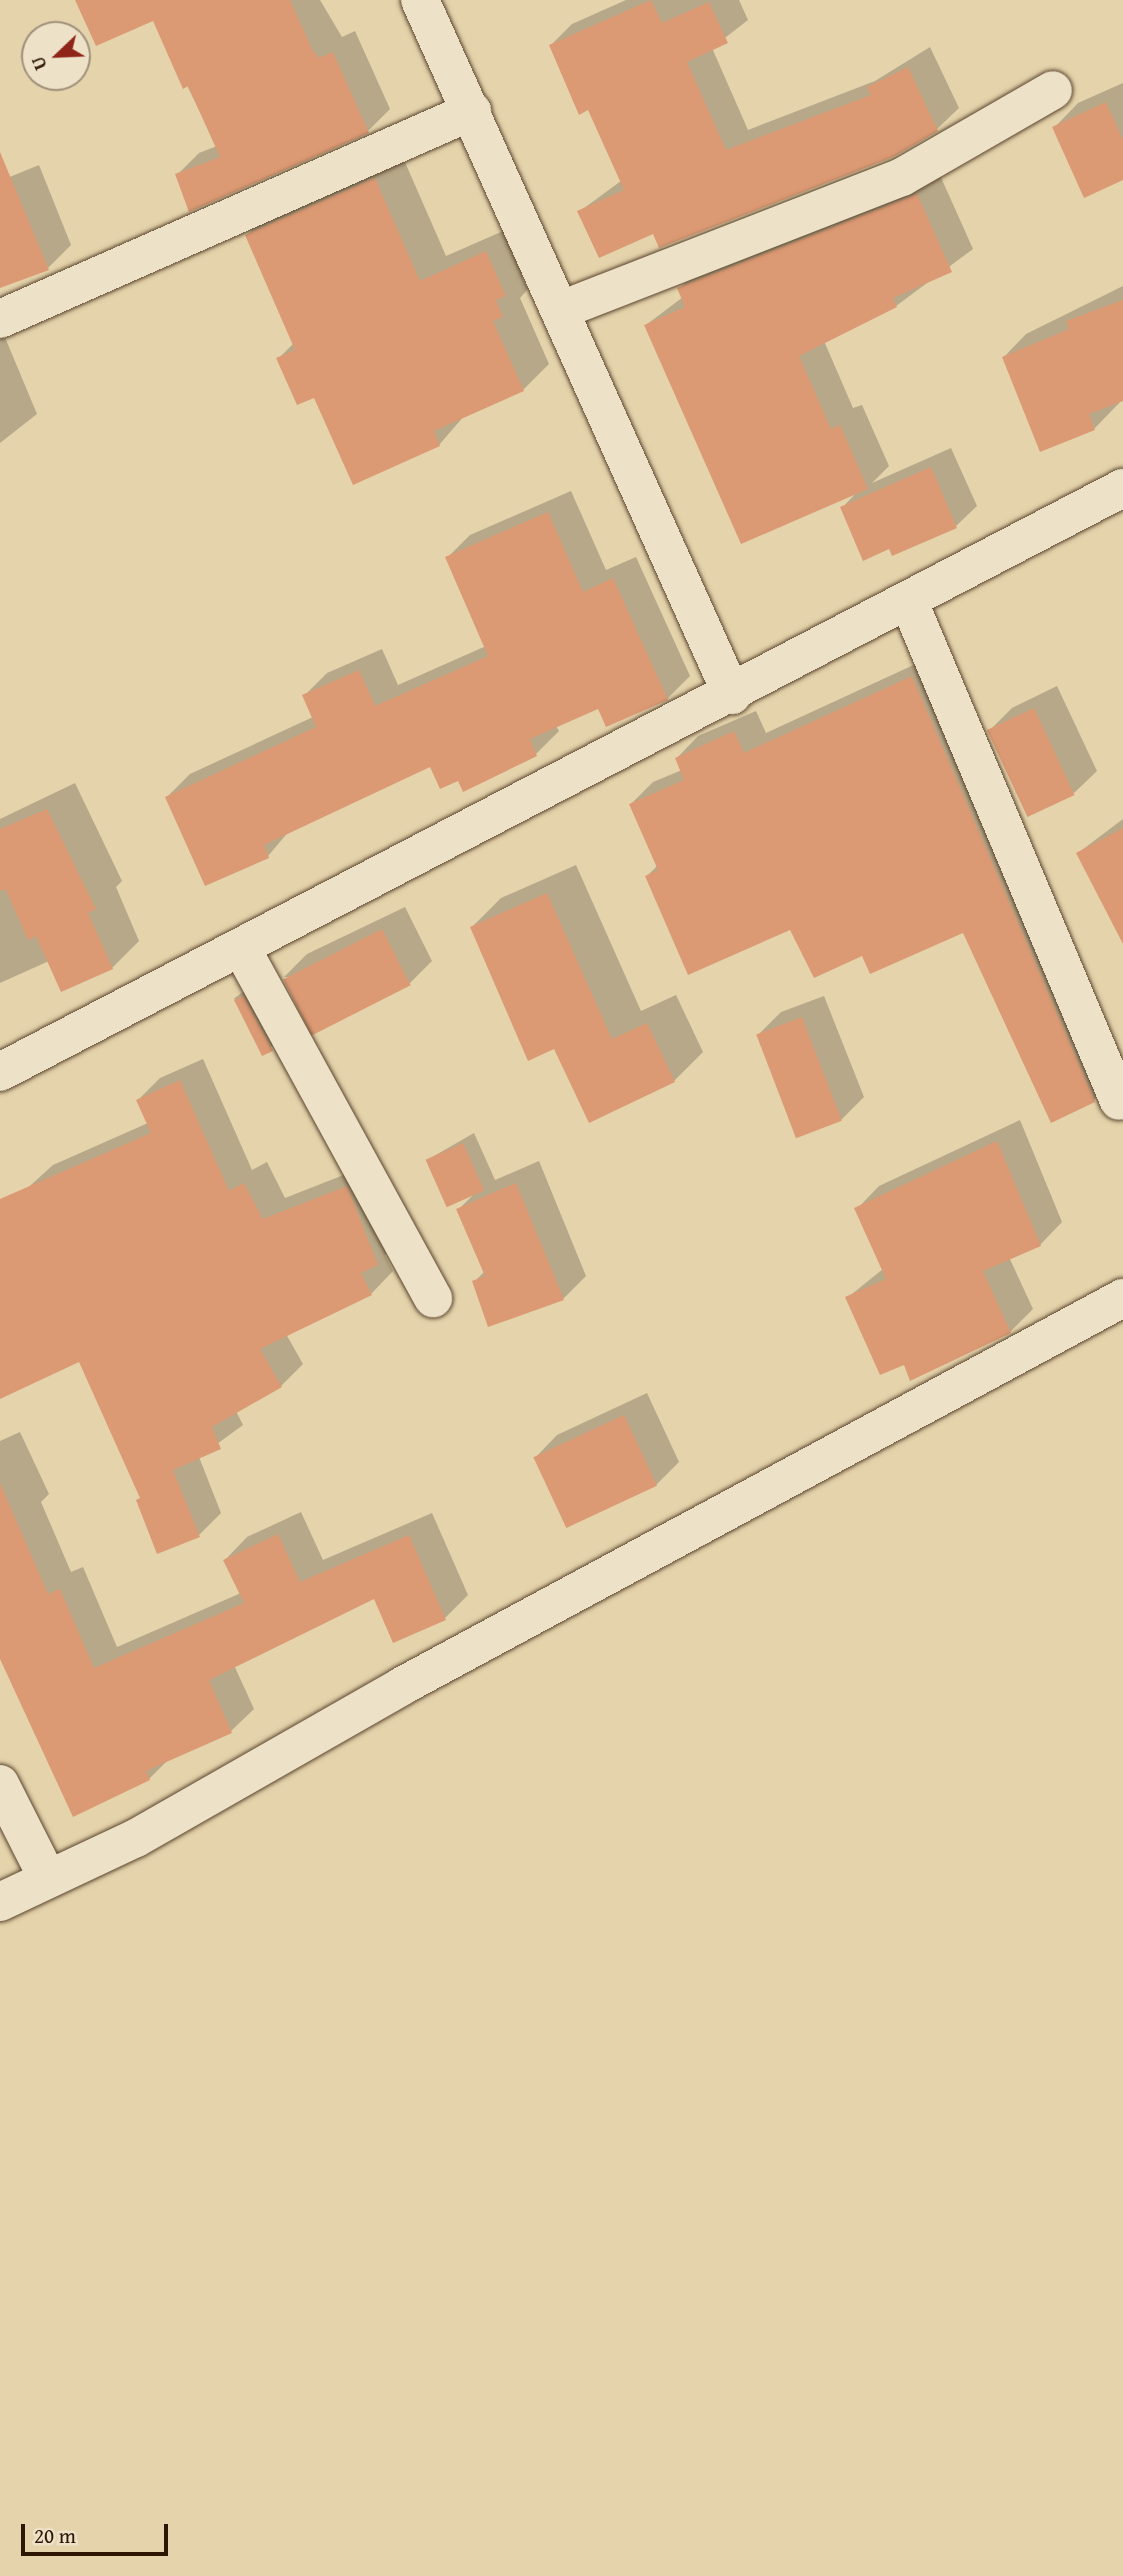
<!DOCTYPE html>
<style>
body{margin:0}
#map{position:relative;width:1123px;height:2576px;overflow:hidden;background:#e4d3ab;font-family:"Gentium Book Plus",serif}
div>[style]{position:absolute}
.shadow>*{inset:0;background:#0003;transform-origin:0 0}
.building>*{inset:0;background:#dc9a74;transform-origin:0 0}
.roads{filter:drop-shadow(0 0 2px #5b452e) drop-shadow(0 0 2px #5b452e)}
.street>*{height:38px;margin:-19px;padding:0 19px;transform-origin:19px;border-radius:19px;background:#ede2c8}
span{translate:-50% -50%;white-space:nowrap;text-align:center;line-height:1.15;-webkit-text-stroke:5px #ede2c8;paint-order:stroke}
.north{position:absolute;left:21px;top:21px;width:70px;height:70px;box-sizing:border-box;background:#ede2c8;border:2px solid #a0907a;border-radius:50%;rotate:247deg;font-size:19px;font-weight:700;line-height:28px;text-align:center;color:#2d1604}
.north::after{content:'';display:block;margin:auto;width:24px;height:32px;background:#8f2418;clip-path:polygon(50% 0,100% 100%,50% 72%,0 100%)}
.scale{position:absolute;left:21px;top:2524px;width:147px;height:32px;box-sizing:border-box;border:4px solid #2d1604;border-top:0;padding-left:9px;font-size:21px;line-height:24px;white-space:nowrap;color:#2d1604;-webkit-text-stroke:5px #ede2c8;paint-order:stroke}
</style>
<div id="map">
<div class="shadow">
<div style="clip-path:polygon(77px 0,320px 0,342px 37px,355px 31px,390px 109px,368px 131px,177px 175px,199px 153px,217px 146px,154px 19px)"></div>
<div style="clip-path:polygon(626px 0,739px 0,748px 20px,712px 48px,748px 130px,875px 81px,930px 47px,959px 108px,937px 129px,892px 156px,654px 232px,580px 211px,621px 181px,589px 108px,551px 45px,572px 24px)"></div>
<div style="clip-path:polygon(1123px 83px,1123px 178px,1054px 128px,1078px 103px)"></div>
<div style="clip-path:polygon(401px 153px,446px 256px,512px 227px,531px 269px,522px 277px,528px 289px,520px 298px,549px 364px,523px 390px,464px 416px,439px 445px,315px 395px,278px 359px,294px 343px,247px 235px,273px 209px)"></div>
<div style="clip-path:polygon(39px 165px,71px 245px,48px 268px,0 280px,0 181px)"></div>
<div style="clip-path:polygon(939px 173px,973px 249px,896px 306px,824px 341px,853px 408px,862px 405px,889px 466px,872px 483px,951px 448px,977px 506px,956px 526px,890px 546px,842px 508px,857px 492px,646px 325px,683px 297px,679px 289px,701px 267px)"></div>
<div style="clip-path:polygon(1123px 286px,1123px 399px,1094px 429px,1004px 357px,1026px 334px)"></div>
<div style="clip-path:polygon(4px 335px,37px 414px,0 443px,0 336px)"></div>
<div style="clip-path:polygon(571px 491px,606px 570px,636px 557px,690px 676px,667px 699px,599px 707px,556px 726px,559px 731px,536px 754px,459px 779px,431px 764px,290px 830px,268px 856px,206px 884px,167px 797px,190px 774px,313px 717px,304px 696px,327px 673px,382px 649px,398px 685px,486px 646px,447px 558px,470px 535px)"></div>
<div style="clip-path:polygon(933px 656px,1115px 1079px,1094px 1100px,964px 931px,862px 953px,647px 876px,658px 865px,631px 804px,653px 782px,682px 770px,677px 758px,698px 736px,756px 711px,766px 733px)"></div>
<div style="clip-path:polygon(1057px 686px,1097px 771px,1074px 793px,989px 731px,1012px 708px)"></div>
<div style="clip-path:polygon(75px 783px,122px 881px,116px 887px,139px 941px,112px 968px,49px 961px,0 983px,0 819px)"></div>
<div style="clip-path:polygon(1123px 819px,1123px 940px,1078px 853px)"></div>
<div style="clip-path:polygon(576px 865px,641px 1011px,676px 995px,703px 1052px,674px 1081px,555px 1047px,472px 927px,501px 898px)"></div>
<div style="clip-path:polygon(405px 907px,432px 961px,409px 984px,284px 977px,307px 954px)"></div>
<div style="left:247px;top:989px;width:61px;height:16px;rotate:54deg"></div>
<div style="clip-path:polygon(824px 996px,864px 1097px,841px 1120px,758px 1035px,781px 1012px)"></div>
<div style="clip-path:polygon(203px 1059px,252px 1170px,267px 1162px,285px 1198px,369px 1165px,399px 1241px,385px 1255px,393px 1271px,371px 1294px,286px 1334px,303px 1364px,281px 1386px,236px 1411px,243px 1425px,199px 1457px,221px 1513px,199px 1535px,142px 1497px,80px 1359px,0 1397px,0 1213px,53px 1165px,148px 1123px,138px 1100px,160px 1078px)"></div>
<div style="clip-path:polygon(1020px 1120px,1062px 1222px,1040px 1245px,1009px 1257px,1033px 1309px,1010px 1332px,904px 1363px,847px 1298px,883px 1269px,857px 1209px,879px 1186px)"></div>
<div style="clip-path:polygon(474px 1133px,495px 1180px,539px 1161px,586px 1276px,563px 1299px,474px 1282px,485px 1271px,458px 1210px,474px 1194px,427px 1160px)"></div>
<div style="clip-path:polygon(647px 1393px,679px 1462px,656px 1485px,535px 1458px,557px 1435px)"></div>
<div style="clip-path:polygon(20px 1432px,49px 1494px,41px 1502px,71px 1572px,83px 1567px,117px 1647px,241px 1593px,225px 1560px,247px 1537px,301px 1512px,323px 1560px,432px 1513px,468px 1595px,445px 1618px,394px 1641px,374px 1597px,234px 1665px,254px 1709px,231px 1731px,168px 1760px,149px 1779px,0 1652px,0 1441px)"></div>
</div>
<div class="building">
<div style="clip-path:polygon(75px 0,290px 0,313px 51px,319px 58px,333px 52px,369px 133px,189px 212px,175px 174px,220px 157px,188px 86px,183px 89px,153px 21px,96px 46px)"></div>
<div style="clip-path:polygon(651px 0,662px 23px,709px 2px,728px 43px,687px 62px,726px 150px,871px 95px,867px 87px,908px 67px,938px 131px,893px 157px,659px 248px,653px 234px,599px 258px,577px 211px,624px 190px,588px 110px,579px 115px,549px 45px)"></div>
<div style="clip-path:polygon(1106px 102px,1123px 140px,1123px 180px,1084px 198px,1052px 127px)"></div>
<div style="clip-path:polygon(0 152px,49px 270px,0 288px)"></div>
<div style="clip-path:polygon(375px 178px,420px 281px,486px 251px,506px 296px,496px 300px,503px 317px,493px 321px,524px 391px,434px 431px,440px 446px,353px 485px,314px 398px,297px 405px,276px 358px,295px 350px,245px 235px)"></div>
<div style="clip-path:polygon(917px 194px,952px 272px,893px 298px,897px 307px,799px 356px,831px 429px,840px 425px,868px 489px,741px 544px,644px 325px,685px 307px,677px 288px)"></div>
<div style="clip-path:polygon(1123px 300px,1123px 401px,1089px 414px,1095px 430px,1040px 452px,1002px 357px,1069px 329px,1066px 321px)"></div>
<div style="clip-path:polygon(931px 467px,957px 528px,892px 556px,889px 549px,863px 561px,840px 507px)"></div>
<div style="clip-path:polygon(548px 512px,583px 592px,613px 578px,668px 700px,606px 727px,598px 709px,530px 739px,537px 756px,463px 792px,458px 781px,440px 789px,430px 767px,264px 845px,269px 858px,205px 886px,165px 797px,316px 727px,302px 695px,359px 670px,375px 706px,488px 656px,445px 557px)"></div>
<div style="clip-path:polygon(912px 676px,1095px 1102px,1051px 1123px,963px 933px,870px 974px,862px 956px,814px 978px,790px 930px,688px 975px,645px 876px,658px 870px,629px 804px,684px 780px,675px 758px,734px 731px,744px 753px)"></div>
<div style="left:1034px;top:708px;width:96px;height:52px;rotate:65deg"></div>
<div style="clip-path:polygon(47px 809px,96px 909px,88px 913px,113px 969px,61px 992px,36px 936px,28px 940px,6px 890px,0 890px,0 829px)"></div>
<div style="clip-path:polygon(1123px 828px,1123px 944px,1076px 853px)"></div>
<div style="clip-path:polygon(547px 893px,612px 1039px,647px 1023px,675px 1082px,589px 1123px,554px 1049px,528px 1061px,470px 927px)"></div>
<div style="left:382px;top:929px;width:63px;height:111px;rotate:63deg"></div>
<div style="clip-path:polygon(243px 996px,273px 1051px,262px 1056px,234px 1000px)"></div>
<div style="left:802px;top:1017px;width:111px;height:49px;rotate:69deg"></div>
<div style="clip-path:polygon(180px 1080px,229px 1191px,244px 1183px,263px 1219px,347px 1186px,378px 1265px,361px 1273px,372px 1295px,260px 1349px,282px 1387px,212px 1427px,221px 1449px,173px 1470px,200px 1537px,157px 1554px,136px 1500px,140px 1498px,79px 1362px,0 1399px,0 1199px,151px 1133px,136px 1100px)"></div>
<div style="clip-path:polygon(997px 1141px,1041px 1246px,983px 1271px,1011px 1333px,910px 1381px,904px 1365px,880px 1375px,845px 1297px,886px 1279px,854px 1208px)"></div>
<div style="left:463px;top:1143px;width:52px;height:41px;rotate:66deg"></div>
<div style="clip-path:polygon(516px 1183px,564px 1300px,488px 1327px,472px 1281px,485px 1276px,456px 1209px)"></div>
<div style="left:624px;top:1415px;width:78px;height:100px;rotate:65deg"></div>
<div style="clip-path:polygon(0 1483px,48px 1594px,60px 1589px,94px 1668px,244px 1603px,223px 1560px,278px 1534px,300px 1582px,409px 1535px,446px 1620px,393px 1643px,374px 1599px,209px 1680px,232px 1733px,146px 1771px,150px 1780px,73px 1817px,0 1659px)"></div>
</div>
<div class="roads">
<div class="street">
<div style="left:420px;top:0;width:762px;rotate:65.82deg"></div>
<div style="left:561px;top:310px;width:366px;rotate:-21.3deg"></div>
<div style="left:902px;top:177px;width:174px;rotate:-29.9deg"></div>
<div style="left:0;top:319px;width:516px;rotate:-23.78deg"></div>
<div style="left:909px;top:602px;width:541px;rotate:67.18deg"></div>
<div style="left:243px;top:951px;width:396px;rotate:61.3deg"></div>
<div style="left:0;top:1072px;width:1266px;rotate:-27.48deg"></div>
<div style="left:0;top:1784px;width:104px;rotate:63.2deg"></div>
<div style="left:0;top:1902px;width:150px;rotate:-25.2deg"></div>
<div style="left:136px;top:1838px;width:306px;rotate:-29.7deg"></div>
<div style="left:402px;top:1686px;width:819px;rotate:-28.29deg"></div>
</div>
</div>
<div class="north">U</div>
<div class="scale">20 m</div>
</div>
